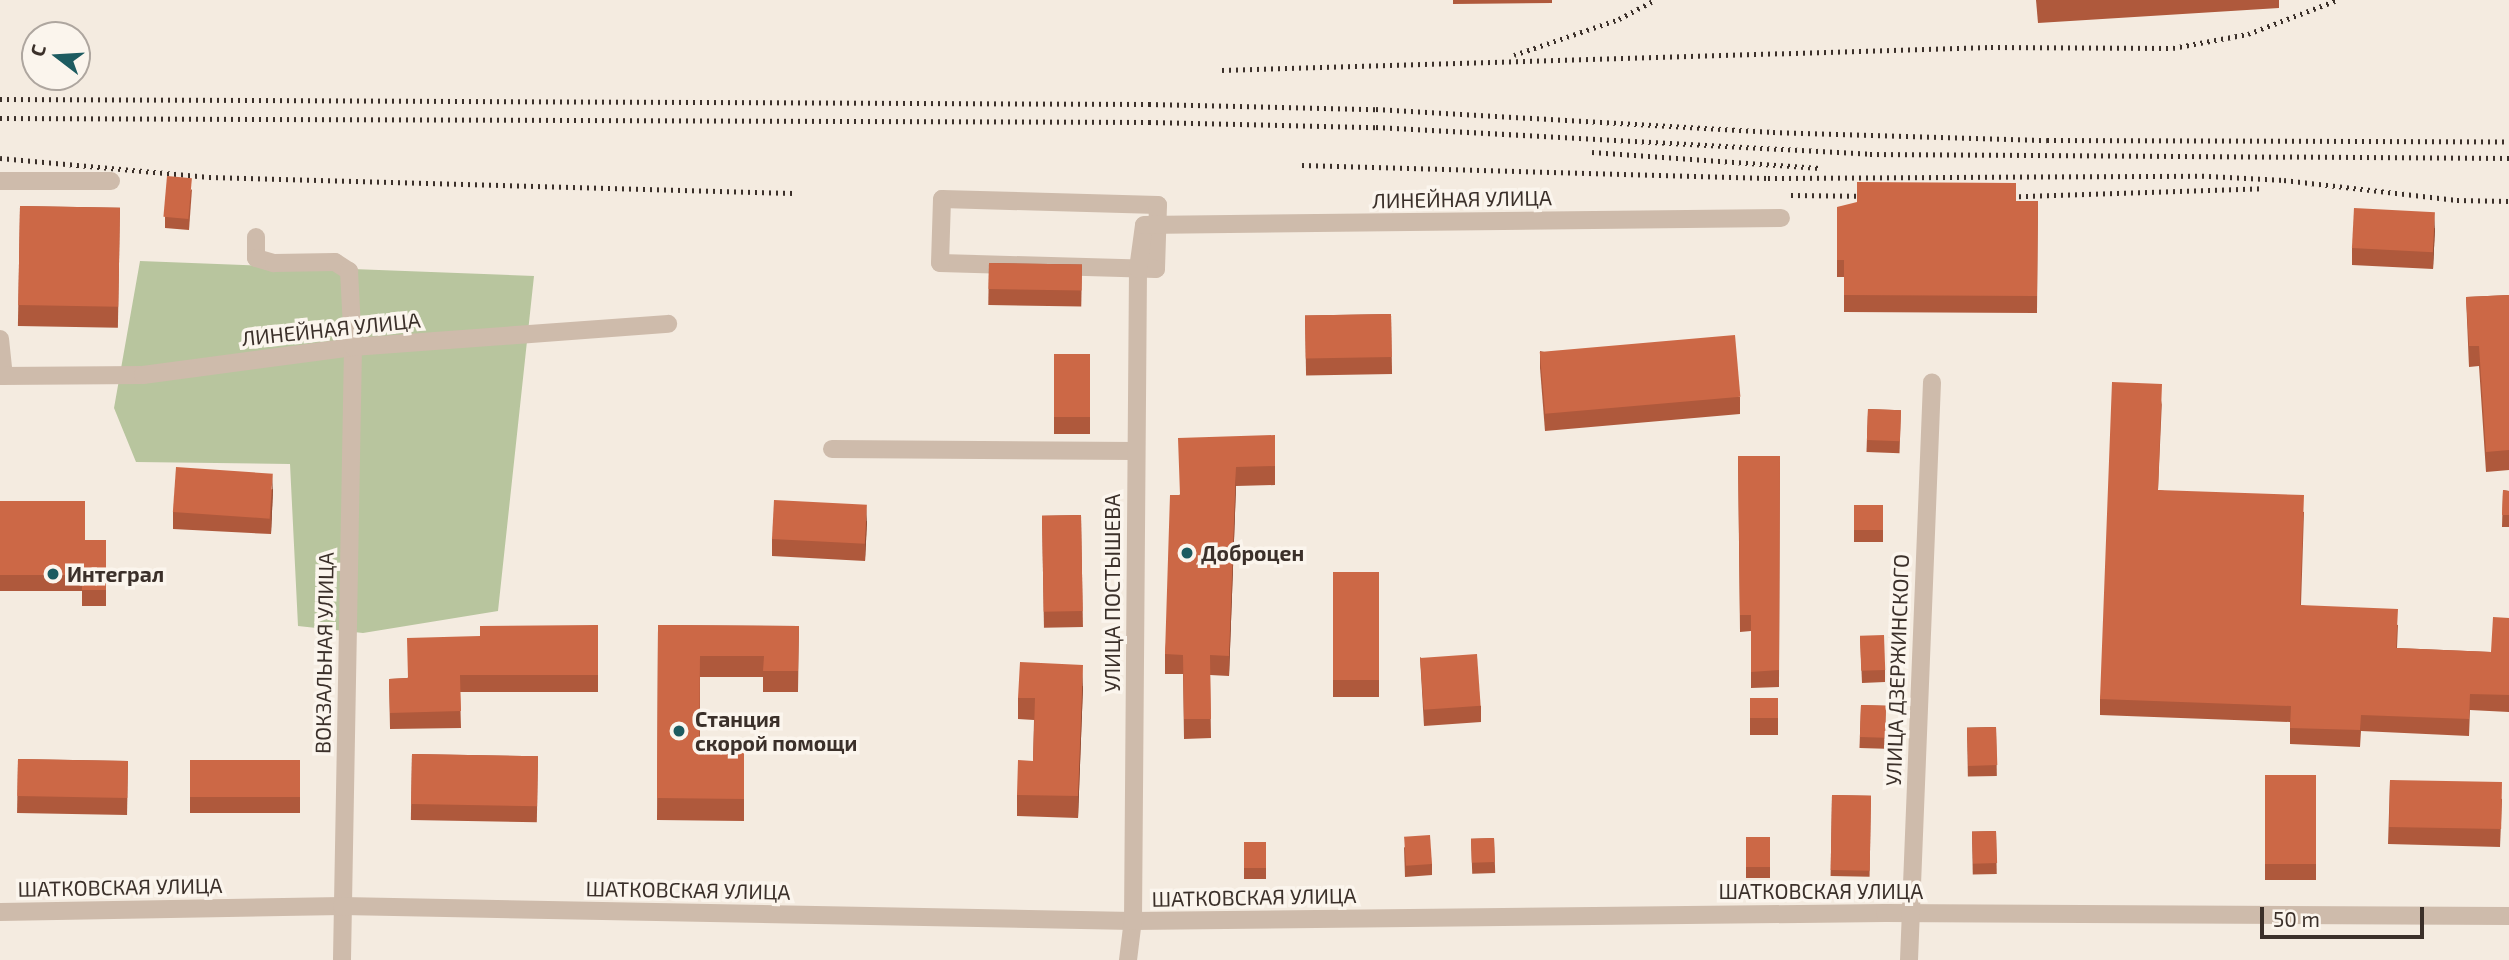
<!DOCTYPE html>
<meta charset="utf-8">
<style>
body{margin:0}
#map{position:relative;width:2509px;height:960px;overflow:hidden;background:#f4ebe0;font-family:"Exo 2",sans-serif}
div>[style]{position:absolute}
.green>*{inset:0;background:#b8c59e}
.minor>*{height:18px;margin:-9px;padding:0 9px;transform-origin:9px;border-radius:9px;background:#cebbab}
.rail>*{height:5px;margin-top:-2.5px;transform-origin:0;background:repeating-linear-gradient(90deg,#3b302a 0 2px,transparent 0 7px)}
.wall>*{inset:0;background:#af593c;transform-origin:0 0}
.shaded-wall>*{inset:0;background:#8f4931}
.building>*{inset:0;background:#cc6846;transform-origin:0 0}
.dots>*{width:19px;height:19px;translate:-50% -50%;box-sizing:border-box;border:4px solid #fbf5ed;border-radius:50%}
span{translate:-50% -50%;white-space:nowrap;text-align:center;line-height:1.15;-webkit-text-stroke:7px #fbf5ed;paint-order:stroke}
.street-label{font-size:21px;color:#3b302a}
.poi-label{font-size:21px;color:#3b302a;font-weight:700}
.left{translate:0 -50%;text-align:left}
.north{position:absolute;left:21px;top:21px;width:70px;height:70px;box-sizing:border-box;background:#fbf5ed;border:2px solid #aea69f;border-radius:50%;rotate:287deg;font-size:19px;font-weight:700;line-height:28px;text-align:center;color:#3b302a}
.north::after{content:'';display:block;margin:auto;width:24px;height:32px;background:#1d5b60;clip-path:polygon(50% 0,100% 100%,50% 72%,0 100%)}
.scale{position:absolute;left:2260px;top:907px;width:164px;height:32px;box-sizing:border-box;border:4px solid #3b302a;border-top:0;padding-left:9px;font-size:21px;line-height:24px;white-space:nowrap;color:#3b302a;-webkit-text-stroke:5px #fbf5ed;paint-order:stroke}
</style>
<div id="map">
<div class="green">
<div style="clip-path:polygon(140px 261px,534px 276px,498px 611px,363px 633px,298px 626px,290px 464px,136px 462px,114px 408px)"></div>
</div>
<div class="minor">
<div style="left:0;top:181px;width:111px"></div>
<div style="left:942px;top:199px;width:216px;rotate:1.6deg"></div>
<div style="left:1158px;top:205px;width:64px;rotate:91.8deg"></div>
<div style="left:1156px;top:269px;width:216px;rotate:-178.4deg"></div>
<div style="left:940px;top:263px;width:64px;rotate:-88.2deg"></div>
<div style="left:256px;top:237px;width:21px;rotate:90deg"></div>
<div style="left:256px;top:258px;width:19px;rotate:16deg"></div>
<div style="left:274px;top:263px;width:61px;rotate:-0.9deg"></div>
<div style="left:335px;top:262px;width:17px;rotate:33deg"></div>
<div style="left:349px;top:271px;width:76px;rotate:87deg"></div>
<div style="left:353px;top:347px;width:613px;rotate:91.03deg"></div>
<div style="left:0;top:339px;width:37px;rotate:84deg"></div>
<div style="left:0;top:376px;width:143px;rotate:-0.4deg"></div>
<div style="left:143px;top:375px;width:212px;rotate:-7.6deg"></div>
<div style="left:353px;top:347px;width:316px;rotate:-4.2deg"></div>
<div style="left:832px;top:449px;width:303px;rotate:0.4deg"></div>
<div style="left:0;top:912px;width:342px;rotate:-1deg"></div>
<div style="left:342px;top:906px;width:791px;rotate:1.09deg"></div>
<div style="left:1133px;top:921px;width:752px;rotate:-0.61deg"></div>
<div style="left:1885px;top:913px;width:624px;rotate:0.28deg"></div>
<div style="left:1128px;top:960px;width:39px;rotate:-83deg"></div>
<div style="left:1133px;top:921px;width:652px;rotate:-89.56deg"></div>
<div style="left:1138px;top:269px;width:44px;rotate:-82.2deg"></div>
<div style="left:1144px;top:225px;width:637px;rotate:-0.63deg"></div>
<div style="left:1909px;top:960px;width:578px;rotate:-87.72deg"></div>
</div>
<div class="rail">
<div style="left:1514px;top:55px;width:111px;rotate:-18.9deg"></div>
<div style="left:1619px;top:19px;width:40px;rotate:-28deg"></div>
<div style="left:1222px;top:70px;width:769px;rotate:-1.71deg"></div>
<div style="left:1991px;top:47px;width:182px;rotate:0.3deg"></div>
<div style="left:2173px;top:48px;width:76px;rotate:-10.6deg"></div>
<div style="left:2248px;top:34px;width:95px;rotate:-20.9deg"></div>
<div style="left:0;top:99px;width:1149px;rotate:0.25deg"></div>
<div style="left:1149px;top:104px;width:227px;rotate:1.3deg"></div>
<div style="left:1376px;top:109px;width:398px;rotate:3.3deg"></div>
<div style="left:1773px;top:132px;width:274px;rotate:1.7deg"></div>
<div style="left:2047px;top:140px;width:462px;rotate:0.2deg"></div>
<div style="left:0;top:118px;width:1149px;rotate:0.2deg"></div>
<div style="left:1149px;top:122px;width:227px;rotate:1.3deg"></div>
<div style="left:1376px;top:127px;width:495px;rotate:3.1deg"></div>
<div style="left:1870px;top:154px;width:639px;rotate:0.36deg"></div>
<div style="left:1592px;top:152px;width:228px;rotate:4deg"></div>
<div style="left:0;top:158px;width:210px;rotate:5.2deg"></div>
<div style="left:209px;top:177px;width:585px;rotate:1.57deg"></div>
<div style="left:1302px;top:165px;width:466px;rotate:1.6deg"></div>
<div style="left:1768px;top:178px;width:441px;rotate:-0.3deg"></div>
<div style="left:2209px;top:176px;width:75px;rotate:3.1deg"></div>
<div style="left:2284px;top:180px;width:174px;rotate:6.6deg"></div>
<div style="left:2457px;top:200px;width:52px;rotate:1.1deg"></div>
<div style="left:1791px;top:195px;width:84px;rotate:0.7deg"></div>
<div style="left:1998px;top:197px;width:266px;rotate:-1.9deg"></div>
</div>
<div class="wall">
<div style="clip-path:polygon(1453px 0,1552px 0,1552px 3px,1453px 4px)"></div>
<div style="clip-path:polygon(2036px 0,2279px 0,2279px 8px,2038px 23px)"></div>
<div style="clip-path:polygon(192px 189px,189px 230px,165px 228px,165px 217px)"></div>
<div style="clip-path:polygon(2016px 201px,2038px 201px,2037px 313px,1844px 312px,1844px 277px,1837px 277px,1837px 207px)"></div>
<div style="left:20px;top:206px;width:100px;height:120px;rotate:1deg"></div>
<div style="clip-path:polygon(2435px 228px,2433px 269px,2352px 265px,2352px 248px)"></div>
<div style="left:989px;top:263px;width:93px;height:42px;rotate:1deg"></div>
<div style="clip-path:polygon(2509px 295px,2509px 470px,2486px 472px,2479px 366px,2469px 367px,2466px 297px)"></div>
<div style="left:1391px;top:314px;width:60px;height:86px;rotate:89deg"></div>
<div style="clip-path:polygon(1540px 351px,1740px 397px,1740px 414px,1545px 431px,1540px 368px)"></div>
<div style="left:1054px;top:354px;width:36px;height:80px"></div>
<div style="clip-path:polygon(2162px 400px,2158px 490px,2304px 512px,2301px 605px,2398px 625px,2397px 648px,2491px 652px,2509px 618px,2509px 712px,2470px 710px,2469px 736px,2361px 731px,2360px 747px,2290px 744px,2290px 722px,2100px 715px,2100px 699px)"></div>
<div style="left:1868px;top:409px;width:33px;height:43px;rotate:2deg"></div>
<div style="clip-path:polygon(1275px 435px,1275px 485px,1236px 486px,1229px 676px,1210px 675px,1211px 738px,1184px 739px,1183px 674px,1165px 674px,1165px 654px,1179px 495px)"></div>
<div style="clip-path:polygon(1738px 456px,1780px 456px,1779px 687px,1751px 688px,1751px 631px,1740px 632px)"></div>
<div style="clip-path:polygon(273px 489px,271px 534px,173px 529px,173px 512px)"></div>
<div style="clip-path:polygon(2503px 490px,2509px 491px,2509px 527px,2502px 527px)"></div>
<div style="clip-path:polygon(0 501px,85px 540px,106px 540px,106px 606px,82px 606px,82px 591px,0 591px)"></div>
<div style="left:1854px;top:505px;width:29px;height:37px"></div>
<div style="left:1081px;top:515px;width:112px;height:39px;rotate:89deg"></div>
<div style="clip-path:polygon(867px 521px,865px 561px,772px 556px,772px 539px)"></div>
<div style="left:1333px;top:572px;width:46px;height:125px"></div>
<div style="clip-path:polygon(598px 625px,598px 692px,460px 692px,461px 728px,390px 729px,389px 679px,407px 678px,480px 636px)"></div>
<div style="clip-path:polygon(658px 625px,799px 626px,798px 692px,763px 692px,763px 677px,700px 677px,700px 749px,744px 749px,744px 821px,657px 820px)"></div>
<div style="clip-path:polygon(1860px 636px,1885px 670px,1885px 682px,1862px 683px)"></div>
<div style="clip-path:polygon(1420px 657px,1481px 706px,1481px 722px,1424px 726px)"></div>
<div style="clip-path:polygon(1083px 686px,1078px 818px,1017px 816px,1017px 795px,1033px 761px,1034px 720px,1018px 719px,1018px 698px)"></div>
<div style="left:1750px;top:698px;width:28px;height:37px"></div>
<div style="left:1861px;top:705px;width:25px;height:43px;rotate:2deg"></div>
<div style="left:1996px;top:727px;width:49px;height:29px;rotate:89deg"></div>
<div style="left:412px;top:754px;width:126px;height:66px;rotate:1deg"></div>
<div style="left:18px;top:759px;width:110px;height:54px;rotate:1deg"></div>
<div style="left:190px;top:760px;width:110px;height:53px"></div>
<div style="left:2265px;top:775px;width:51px;height:105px"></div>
<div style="clip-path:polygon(2390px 780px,2502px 799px,2500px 847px,2388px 844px)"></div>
<div style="left:1832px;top:795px;width:39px;height:81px;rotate:1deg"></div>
<div style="left:1996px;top:831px;width:43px;height:24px;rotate:89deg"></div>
<div style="left:1746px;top:837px;width:24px;height:41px"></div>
<div style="left:1494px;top:838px;width:35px;height:23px;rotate:88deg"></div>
<div style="left:1244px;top:842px;width:22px;height:37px"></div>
<div style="clip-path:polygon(1404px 847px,1432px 864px,1432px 875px,1405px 877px)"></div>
</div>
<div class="shaded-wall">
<div style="clip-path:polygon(2435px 212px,2435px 228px,2433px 269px,2433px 253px)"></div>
<div style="clip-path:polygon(1236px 467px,1236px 486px,1229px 676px,1229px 656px)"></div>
<div style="clip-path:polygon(273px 473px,273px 489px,271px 534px,271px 518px)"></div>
<div style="clip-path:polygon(867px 505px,867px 521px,865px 561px,865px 544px)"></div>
<div style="clip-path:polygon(1083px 665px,1083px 686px,1078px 818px,1078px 796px)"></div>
</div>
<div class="building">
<div style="left:167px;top:176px;width:25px;height:41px;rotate:5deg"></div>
<div style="clip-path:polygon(1857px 182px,2016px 183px,2016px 201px,2038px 201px,2037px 296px,1844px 295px,1844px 260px,1837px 260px,1837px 207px,1857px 202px)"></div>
<div style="left:20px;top:206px;width:100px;height:99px;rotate:1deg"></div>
<div style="left:2354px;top:208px;width:81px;height:40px;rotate:3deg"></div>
<div style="left:989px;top:263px;width:93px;height:26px;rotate:1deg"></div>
<div style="clip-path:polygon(2509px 295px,2509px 450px,2486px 452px,2479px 346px,2469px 346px,2466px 297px)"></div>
<div style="left:1391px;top:314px;width:43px;height:86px;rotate:89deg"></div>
<div style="left:1735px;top:335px;width:62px;height:196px;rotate:85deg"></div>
<div style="left:1054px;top:354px;width:36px;height:63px"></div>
<div style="clip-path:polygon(2112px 382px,2162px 384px,2158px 490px,2304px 495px,2300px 605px,2398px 609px,2396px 648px,2491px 652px,2493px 617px,2509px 618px,2509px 695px,2470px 694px,2469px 719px,2361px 715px,2360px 730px,2290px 728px,2291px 706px,2100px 699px)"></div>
<div style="left:1868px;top:409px;width:33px;height:31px;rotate:2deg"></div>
<div style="clip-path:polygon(1275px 435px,1275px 466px,1236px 467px,1229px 656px,1210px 655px,1211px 719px,1184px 719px,1183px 655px,1165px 654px,1170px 495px,1180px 495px,1178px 438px)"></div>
<div style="clip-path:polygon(1738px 456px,1780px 456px,1779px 670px,1751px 672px,1751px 615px,1740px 615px)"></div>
<div style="left:176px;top:467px;width:97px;height:45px;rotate:4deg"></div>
<div style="clip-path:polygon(2503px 490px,2509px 491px,2509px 515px,2502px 515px)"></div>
<div style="left:774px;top:500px;width:93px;height:39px;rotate:3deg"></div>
<div style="clip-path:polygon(0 501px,85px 501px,85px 540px,106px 540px,106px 590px,82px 590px,82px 575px,0 575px)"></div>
<div style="left:1854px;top:505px;width:29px;height:25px"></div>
<div style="left:1081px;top:515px;width:96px;height:39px;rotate:89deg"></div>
<div style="left:1333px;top:572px;width:46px;height:108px"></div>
<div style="clip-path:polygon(598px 625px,598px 675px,460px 675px,461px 711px,390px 713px,389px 679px,408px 678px,407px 638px,480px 636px,480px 626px)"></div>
<div style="clip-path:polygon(658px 625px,799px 626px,798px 671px,763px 671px,764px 656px,700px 656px,699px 749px,744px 749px,744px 799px,657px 798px)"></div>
<div style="left:1884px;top:635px;width:35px;height:24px;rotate:88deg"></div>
<div style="left:1477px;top:654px;width:52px;height:57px;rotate:86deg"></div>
<div style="clip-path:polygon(1020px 662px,1083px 665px,1078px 796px,1017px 795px,1018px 760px,1033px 761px,1035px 698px,1018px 698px)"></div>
<div style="left:1750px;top:698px;width:28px;height:20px"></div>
<div style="left:1861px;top:705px;width:25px;height:32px;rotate:2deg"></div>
<div style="left:1996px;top:727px;width:38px;height:29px;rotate:88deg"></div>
<div style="left:412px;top:754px;width:126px;height:50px;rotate:1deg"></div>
<div style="left:18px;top:759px;width:110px;height:37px;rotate:1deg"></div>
<div style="left:190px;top:760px;width:110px;height:37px"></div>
<div style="left:2265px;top:775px;width:51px;height:89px"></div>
<div style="left:2390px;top:780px;width:112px;height:47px;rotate:1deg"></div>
<div style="left:1832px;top:795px;width:39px;height:75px;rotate:1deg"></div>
<div style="left:1996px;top:831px;width:32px;height:24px;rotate:88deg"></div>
<div style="left:1430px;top:835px;width:29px;height:26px;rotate:86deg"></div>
<div style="left:1746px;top:837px;width:24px;height:30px"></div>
<div style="left:1494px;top:838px;width:24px;height:23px;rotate:88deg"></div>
<div style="left:1244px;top:842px;width:22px;height:26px"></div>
</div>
<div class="dots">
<div style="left:1187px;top:553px;background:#1d5b60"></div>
<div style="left:53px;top:574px;background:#1d5b60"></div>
<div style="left:679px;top:731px;background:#1d5b60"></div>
</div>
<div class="street-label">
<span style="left:1462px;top:199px;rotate:-1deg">ЛИНЕЙНАЯ УЛИЦА</span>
<span style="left:331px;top:329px;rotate:-6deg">ЛИНЕЙНАЯ УЛИЦА</span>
<span style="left:1112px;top:593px;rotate:-90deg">УЛИЦА ПОСТЫШЕВА</span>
<span style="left:324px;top:653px;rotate:-89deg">ВОКЗАЛЬНАЯ УЛИЦА</span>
<span style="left:1897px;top:670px;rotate:-88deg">УЛИЦА ДЗЕРЖИНСКОГО</span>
<span style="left:120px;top:887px;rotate:-1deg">ШАТКОВСКАЯ УЛИЦА</span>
<span style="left:688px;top:890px;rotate:1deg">ШАТКОВСКАЯ УЛИЦА</span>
<span style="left:1821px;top:891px">ШАТКОВСКАЯ УЛИЦА</span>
<span style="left:1254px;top:897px;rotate:-1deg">ШАТКОВСКАЯ УЛИЦА</span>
</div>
<div class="poi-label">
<span class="left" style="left:1201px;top:553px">Доброцен</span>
<span class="left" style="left:67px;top:574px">Интеграл</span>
<span class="left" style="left:695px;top:731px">Станция<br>скорой помощи</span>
</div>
<div class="north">С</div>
<div class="scale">50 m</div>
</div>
